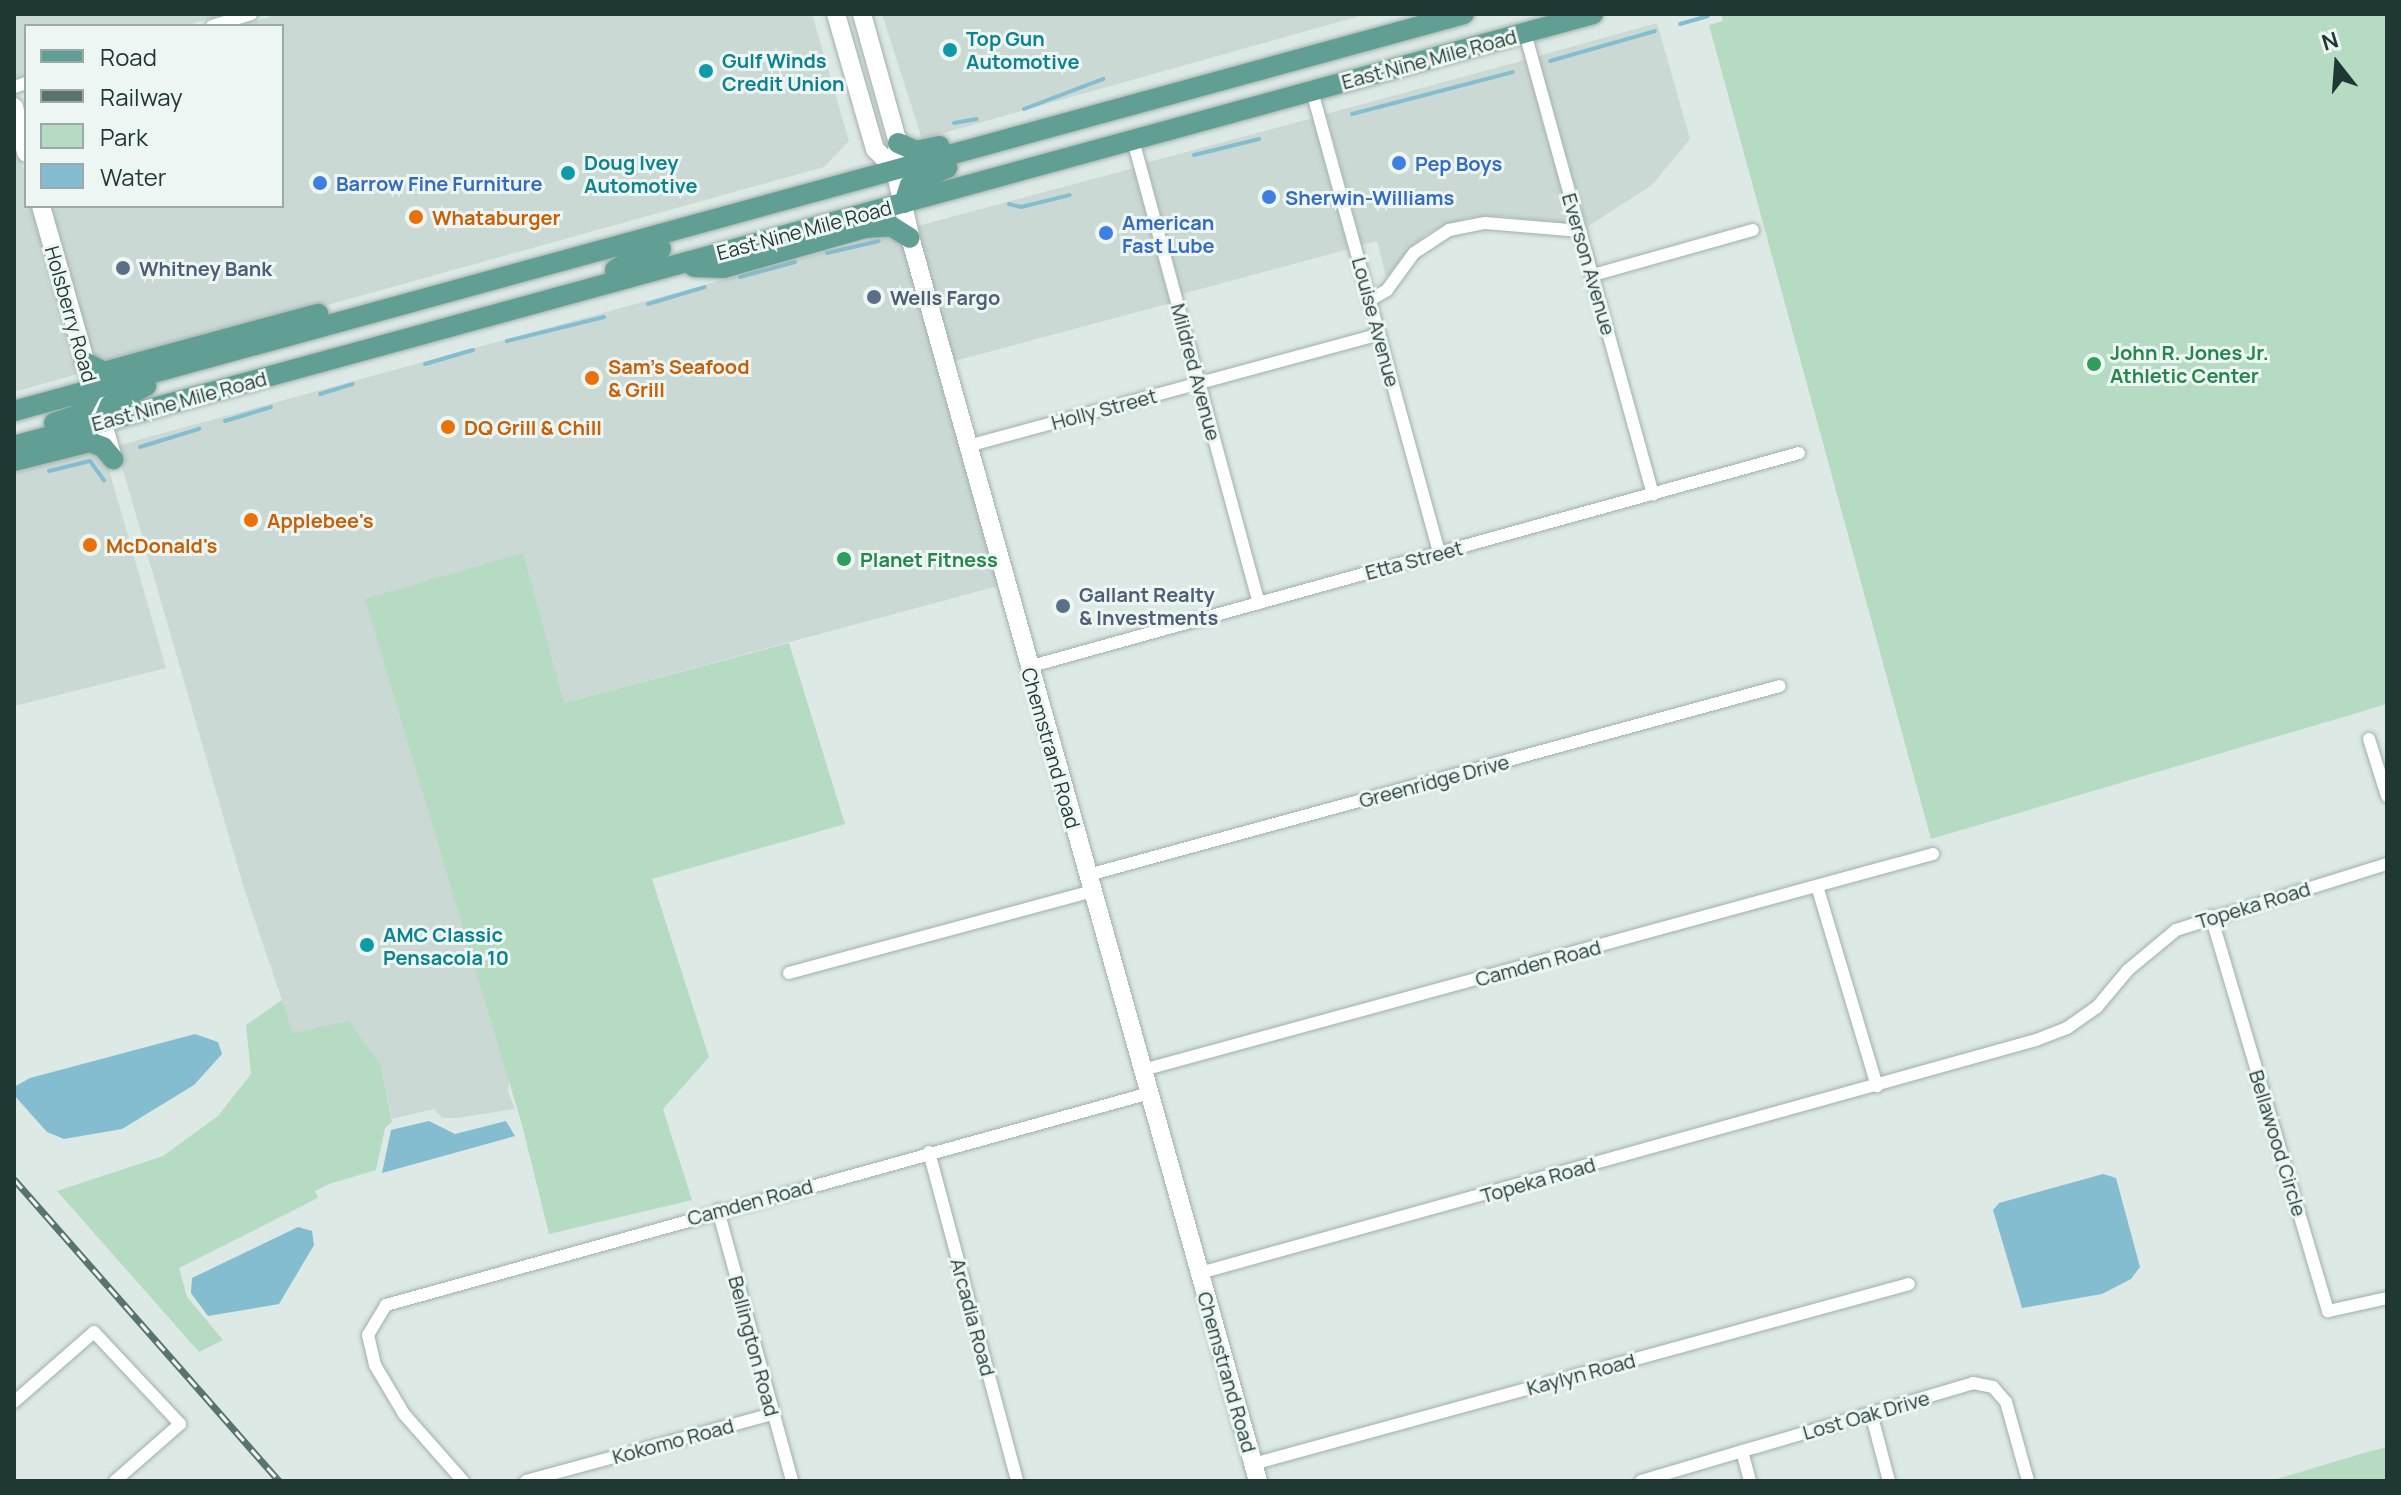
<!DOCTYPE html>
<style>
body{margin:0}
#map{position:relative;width:2401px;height:1495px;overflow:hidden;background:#dde9e5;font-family:Manrope,sans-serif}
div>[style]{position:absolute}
.built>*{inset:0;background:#cbd9d4;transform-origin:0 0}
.green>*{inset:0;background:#b5dbc3}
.water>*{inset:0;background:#84bdcf}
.stream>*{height:4px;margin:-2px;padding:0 2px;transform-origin:2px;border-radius:2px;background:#84bdcf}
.roads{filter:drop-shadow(0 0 2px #a0b0ac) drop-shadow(0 0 2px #a0b0ac)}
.street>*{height:12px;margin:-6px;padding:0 6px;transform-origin:6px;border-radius:6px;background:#fff}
.secondary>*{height:18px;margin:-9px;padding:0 9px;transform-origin:9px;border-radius:9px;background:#fff}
.primary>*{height:20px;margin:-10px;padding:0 10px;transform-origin:10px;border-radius:10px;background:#619f94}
.rail>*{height:7px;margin-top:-3.5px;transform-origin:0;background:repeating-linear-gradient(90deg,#edf6f2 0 12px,#59746f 0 24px);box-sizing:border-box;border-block:2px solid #59746f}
.dots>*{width:22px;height:22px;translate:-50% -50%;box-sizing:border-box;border:4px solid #edf6f2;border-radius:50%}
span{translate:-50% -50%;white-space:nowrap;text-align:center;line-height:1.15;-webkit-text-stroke:6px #edf6f2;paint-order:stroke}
.culture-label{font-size:20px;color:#0d838f;font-weight:700}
.left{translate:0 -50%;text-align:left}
.street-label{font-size:20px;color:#1f3833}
.shop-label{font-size:20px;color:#366cbe;font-weight:700}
.food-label{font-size:20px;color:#c56008;font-weight:700}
.service-label{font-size:20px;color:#4e5e75;font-weight:700}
.leisure-label{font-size:20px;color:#27864d;font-weight:700}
.frame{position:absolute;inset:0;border:16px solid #1f3833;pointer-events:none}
.legend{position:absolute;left:24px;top:24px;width:260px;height:184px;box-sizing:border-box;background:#edf6f2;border:2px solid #9baaa6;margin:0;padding:10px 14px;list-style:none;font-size:24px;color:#1f3833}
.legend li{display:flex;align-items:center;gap:16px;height:40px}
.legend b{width:40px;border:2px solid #9baaa6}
.north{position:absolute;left:2297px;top:24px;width:80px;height:80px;-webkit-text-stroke:6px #edf6f2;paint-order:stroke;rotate:343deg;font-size:22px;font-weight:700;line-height:32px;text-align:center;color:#1f3833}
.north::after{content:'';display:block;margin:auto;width:28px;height:36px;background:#1f3833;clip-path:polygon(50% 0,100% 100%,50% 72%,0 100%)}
</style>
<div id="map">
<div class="built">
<div style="clip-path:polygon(14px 14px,224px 14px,185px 26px,26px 26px,26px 75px,14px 79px)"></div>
<div style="clip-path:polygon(279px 14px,812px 14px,849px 141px,824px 167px,94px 370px,48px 206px,282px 206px,282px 26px,239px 26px)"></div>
<div style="clip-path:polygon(882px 14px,1367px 14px,922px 139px)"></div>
<div style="clip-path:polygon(1657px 23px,1690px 139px,1652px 185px,1587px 227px,1538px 56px)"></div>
<div style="clip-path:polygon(1525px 60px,1572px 225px,1503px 216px,1465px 218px,1426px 234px,1386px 277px,1377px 241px,1362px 245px,1326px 114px)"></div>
<div style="left:1313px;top:118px;width:136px;height:172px;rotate:75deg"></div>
<div style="clip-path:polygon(14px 134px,26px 178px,26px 206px,34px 206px,81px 373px,14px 392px)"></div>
<div style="left:1134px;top:168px;width:140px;height:227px;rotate:75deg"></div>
<div style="clip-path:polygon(902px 231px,998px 586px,564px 703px,508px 1091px,515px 1109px,458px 1118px,442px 1118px,434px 1109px,392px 1119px,381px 1066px,293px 1033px,243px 885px,116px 446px)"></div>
<div style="clip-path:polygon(103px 449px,166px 668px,14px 706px,14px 473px)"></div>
</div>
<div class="green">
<div style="clip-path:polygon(1721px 14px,2387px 14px,2387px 704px,1931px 839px,1709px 25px,1723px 21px)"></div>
<div style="clip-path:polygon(523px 553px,564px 703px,789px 643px,845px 824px,652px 879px,709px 1057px,663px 1109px,692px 1200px,549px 1234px,522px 1125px,365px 599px)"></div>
<div style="clip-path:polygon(282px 1000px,293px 1033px,349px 1021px,381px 1066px,392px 1122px,385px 1128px,376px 1170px,329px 1184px,315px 1191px,318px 1198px,179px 1268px,187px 1297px,223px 1340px,199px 1352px,57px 1191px,163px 1156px,218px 1116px,251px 1074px,246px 1025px)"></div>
<div style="clip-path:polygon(2387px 1447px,2387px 1481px,2270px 1481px,2364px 1453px)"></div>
</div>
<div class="water">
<div style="clip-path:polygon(195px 1034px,218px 1042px,222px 1054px,194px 1085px,122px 1129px,64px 1139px,47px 1132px,14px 1095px,14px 1087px,30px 1078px)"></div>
<div style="clip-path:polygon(429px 1121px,455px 1134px,506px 1121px,515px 1136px,382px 1173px,391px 1130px)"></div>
<div style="clip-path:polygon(2103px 1174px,2116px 1178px,2140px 1267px,2131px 1279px,2102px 1294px,2022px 1308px,1993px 1210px,1999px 1203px)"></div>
<div style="clip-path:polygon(298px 1227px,312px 1231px,314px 1245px,279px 1304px,208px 1316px,191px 1293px,192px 1278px)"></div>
</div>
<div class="stream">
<div style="left:1680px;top:24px;width:29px;rotate:-16deg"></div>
<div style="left:1550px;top:61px;width:109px;rotate:-15.9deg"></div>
<div style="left:1024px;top:109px;width:85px;rotate:-20.8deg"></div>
<div style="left:1352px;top:114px;width:166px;rotate:-14.6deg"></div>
<div style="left:954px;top:123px;width:23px;rotate:-10deg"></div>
<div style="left:1194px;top:155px;width:67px;rotate:-13.8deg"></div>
<div style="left:1009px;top:204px;width:12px;rotate:14deg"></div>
<div style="left:1021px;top:207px;width:50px;rotate:-13.8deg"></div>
<div style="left:827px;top:253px;width:53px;rotate:-13deg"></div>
<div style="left:740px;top:277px;width:57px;rotate:-15.3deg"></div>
<div style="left:648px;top:304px;width:59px;rotate:-16.6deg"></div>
<div style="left:507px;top:341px;width:100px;rotate:-13.9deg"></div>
<div style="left:425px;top:364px;width:50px;rotate:-16.3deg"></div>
<div style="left:320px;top:394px;width:34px;rotate:-17deg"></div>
<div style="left:225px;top:421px;width:48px;rotate:-16.9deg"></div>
<div style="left:140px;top:447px;width:62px;rotate:-17deg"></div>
<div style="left:49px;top:471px;width:42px;rotate:-13.7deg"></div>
<div style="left:90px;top:461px;width:24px;rotate:54deg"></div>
</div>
<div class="roads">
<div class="street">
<div style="left:212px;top:26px;width:41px;rotate:-17.1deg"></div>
<div style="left:1525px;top:33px;width:479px;rotate:74.5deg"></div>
<div style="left:14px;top:87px;width:13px;rotate:-18deg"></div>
<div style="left:1312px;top:91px;width:479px;rotate:74.6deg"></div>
<div style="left:1133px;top:140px;width:480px;rotate:74.8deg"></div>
<div style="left:1593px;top:275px;width:166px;rotate:-15.7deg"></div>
<div style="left:1370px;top:300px;width:20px;rotate:-30deg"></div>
<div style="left:1387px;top:290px;width:46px;rotate:-53.9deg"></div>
<div style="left:1414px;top:253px;width:42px;rotate:-33.3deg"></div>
<div style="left:1449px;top:230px;width:37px;rotate:-11deg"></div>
<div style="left:1485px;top:223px;width:96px;rotate:4.8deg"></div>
<div style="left:968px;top:446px;width:426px;rotate:-15.2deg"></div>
<div style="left:1028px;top:667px;width:800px;rotate:-15.51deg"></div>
<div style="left:2369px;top:739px;width:60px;rotate:72.5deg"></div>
<div style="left:1088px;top:875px;width:717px;rotate:-15.28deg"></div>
<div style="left:1817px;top:886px;width:209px;rotate:73.3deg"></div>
<div style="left:2211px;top:916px;width:412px;rotate:73.5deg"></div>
<div style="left:2328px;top:1311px;width:60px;rotate:-12.4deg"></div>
<div style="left:789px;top:973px;width:314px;rotate:-15.1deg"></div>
<div style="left:1143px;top:1070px;width:819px;rotate:-15.29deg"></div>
<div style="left:929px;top:1152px;width:341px;rotate:75deg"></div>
<div style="left:718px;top:1210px;width:281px;rotate:74.7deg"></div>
<div style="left:1200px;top:1273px;width:868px;rotate:-15.57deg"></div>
<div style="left:2036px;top:1040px;width:33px;rotate:-21deg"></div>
<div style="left:2067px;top:1028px;width:37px;rotate:-35deg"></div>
<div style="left:2097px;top:1007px;width:48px;rotate:-50deg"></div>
<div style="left:2128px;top:970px;width:62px;rotate:-39.8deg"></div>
<div style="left:2176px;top:930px;width:221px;rotate:-17.4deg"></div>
<div style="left:14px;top:1402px;width:106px;rotate:-41.2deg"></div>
<div style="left:94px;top:1332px;width:126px;rotate:46.9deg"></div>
<div style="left:180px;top:1424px;width:86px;rotate:138.8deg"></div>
<div style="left:1871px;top:1413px;width:70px;rotate:75.2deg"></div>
<div style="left:1742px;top:1451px;width:31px;rotate:75deg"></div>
<div style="left:1253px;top:1464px;width:680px;rotate:-15.34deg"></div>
<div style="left:463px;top:1481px;width:89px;rotate:-131.4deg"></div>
<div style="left:404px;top:1414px;width:57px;rotate:-120.6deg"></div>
<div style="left:375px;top:1365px;width:31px;rotate:-103deg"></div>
<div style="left:368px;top:1335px;width:35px;rotate:-59deg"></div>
<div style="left:386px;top:1305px;width:793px;rotate:-15.51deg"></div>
<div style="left:526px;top:1481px;width:256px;rotate:-15.2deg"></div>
<div style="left:1641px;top:1481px;width:346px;rotate:-16.4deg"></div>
<div style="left:1973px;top:1383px;width:20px;rotate:11deg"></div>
<div style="left:1993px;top:1387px;width:20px;rotate:49deg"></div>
<div style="left:2006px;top:1402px;width:82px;rotate:74.4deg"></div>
</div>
<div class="secondary">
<div style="left:836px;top:14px;width:141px;rotate:73.9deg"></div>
<div style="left:875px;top:149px;width:29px;rotate:46deg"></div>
<div style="left:862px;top:14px;width:134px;rotate:74.4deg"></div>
<div style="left:898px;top:143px;width:27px;rotate:96deg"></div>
<div style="left:895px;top:170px;width:76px;rotate:77.1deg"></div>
<div style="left:912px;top:244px;width:1284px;rotate:74.37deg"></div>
<div style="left:14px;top:107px;width:47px;rotate:75.1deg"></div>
<div style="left:41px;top:206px;width:263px;rotate:74.1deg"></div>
</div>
<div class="primary">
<div style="left:898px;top:143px;width:20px;rotate:24deg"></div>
<div style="left:916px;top:151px;width:24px;rotate:-12deg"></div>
<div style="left:904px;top:203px;width:19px;rotate:-72deg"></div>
<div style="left:910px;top:185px;width:41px;rotate:-24.7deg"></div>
<div style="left:694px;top:267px;width:30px;rotate:2deg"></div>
<div style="left:724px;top:268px;width:147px;rotate:-15.8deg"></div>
<div style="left:865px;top:228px;width:26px;rotate:-4deg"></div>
<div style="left:891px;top:226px;width:22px;rotate:32deg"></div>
<div style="left:615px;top:270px;width:25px;rotate:-34deg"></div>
<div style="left:636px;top:256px;width:26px;rotate:-16deg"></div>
<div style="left:85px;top:362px;width:21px;rotate:28deg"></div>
<div style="left:104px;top:372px;width:222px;rotate:-15.2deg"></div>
<div style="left:14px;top:411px;width:1503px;rotate:-15.31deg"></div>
<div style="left:103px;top:422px;width:18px;rotate:-68deg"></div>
<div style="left:110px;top:405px;width:41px;rotate:-27.8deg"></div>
<div style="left:54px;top:423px;width:28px;rotate:-19deg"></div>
<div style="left:80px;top:414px;width:27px;rotate:-62deg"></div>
<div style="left:14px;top:446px;width:1637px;rotate:-15.3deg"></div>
<div style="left:14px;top:461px;width:78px;rotate:-14deg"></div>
<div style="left:90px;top:442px;width:14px;rotate:21deg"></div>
<div style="left:103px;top:447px;width:16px;rotate:50deg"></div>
</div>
</div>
<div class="rail">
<div style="left:14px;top:1179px;width:402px;rotate:48.7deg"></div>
</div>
<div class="dots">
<div style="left:950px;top:50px;background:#0f9aa8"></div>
<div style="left:706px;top:71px;background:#0f9aa8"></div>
<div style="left:1399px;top:163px;background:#3f7fe0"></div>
<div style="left:568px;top:173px;background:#0f9aa8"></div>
<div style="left:320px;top:183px;background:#3f7fe0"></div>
<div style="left:1269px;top:197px;background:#3f7fe0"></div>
<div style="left:416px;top:217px;background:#e8710a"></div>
<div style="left:1106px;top:233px;background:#3f7fe0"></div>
<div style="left:123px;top:268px;background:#5c6f8a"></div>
<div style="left:874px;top:297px;background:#5c6f8a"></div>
<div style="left:2094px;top:364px;background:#2e9e5b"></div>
<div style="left:592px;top:378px;background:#e8710a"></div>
<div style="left:448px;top:427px;background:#e8710a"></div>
<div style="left:251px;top:520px;background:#e8710a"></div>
<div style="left:90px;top:545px;background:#e8710a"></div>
<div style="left:844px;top:559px;background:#2e9e5b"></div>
<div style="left:1063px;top:606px;background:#5c6f8a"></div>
<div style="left:367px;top:945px;background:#0f9aa8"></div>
</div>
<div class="culture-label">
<span class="left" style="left:966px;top:50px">Top Gun<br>Automotive</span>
<span class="left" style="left:722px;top:72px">Gulf Winds<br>Credit Union</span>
<span class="left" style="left:584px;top:174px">Doug Ivey<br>Automotive</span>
<span class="left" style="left:383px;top:946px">AMC Classic<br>Pensacola 10</span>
</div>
<div class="street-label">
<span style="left:1429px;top:59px;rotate:-15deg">East Nine Mile Road</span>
<span style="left:804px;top:230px;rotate:-15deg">East Nine Mile Road</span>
<span style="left:1589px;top:264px;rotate:74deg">Everson Avenue</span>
<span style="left:71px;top:314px;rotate:74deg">Holsberry Road</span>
<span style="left:1376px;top:322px;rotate:75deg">Louise Avenue</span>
<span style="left:1196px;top:372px;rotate:75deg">Mildred Avenue</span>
<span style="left:179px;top:401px;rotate:-15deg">East Nine Mile Road</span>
<span style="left:1104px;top:409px;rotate:-15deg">Holly Street</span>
<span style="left:1414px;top:560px;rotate:-15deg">Etta Street</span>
<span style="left:1051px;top:748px;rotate:74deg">Chemstrand Road</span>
<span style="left:1434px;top:781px;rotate:-15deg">Greenridge Drive</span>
<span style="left:2253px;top:905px;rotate:-17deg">Topeka Road</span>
<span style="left:1538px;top:963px;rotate:-15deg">Camden Road</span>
<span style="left:2278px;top:1143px;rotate:73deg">Bellawood Circle</span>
<span style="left:1538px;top:1180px;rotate:-16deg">Topeka Road</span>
<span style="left:750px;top:1202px;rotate:-15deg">Camden Road</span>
<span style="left:973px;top:1317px;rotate:75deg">Arcadia Road</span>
<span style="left:754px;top:1346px;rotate:75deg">Bellington Road</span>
<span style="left:1227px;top:1372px;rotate:74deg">Chemstrand Road</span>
<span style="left:1581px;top:1374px;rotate:-15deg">Kaylyn Road</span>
<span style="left:1866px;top:1415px;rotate:-16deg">Lost Oak Drive</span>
<span style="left:673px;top:1441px;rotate:-15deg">Kokomo Road</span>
</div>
<div class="shop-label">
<span class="left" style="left:1415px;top:163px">Pep Boys</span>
<span class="left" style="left:336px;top:183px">Barrow Fine Furniture</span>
<span class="left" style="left:1285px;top:197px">Sherwin-Williams</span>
<span class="left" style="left:1122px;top:234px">American<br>Fast Lube</span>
</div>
<div class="food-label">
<span class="left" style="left:432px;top:217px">Whataburger</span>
<span class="left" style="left:608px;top:378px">Sam's Seafood<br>&amp; Grill</span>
<span class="left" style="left:464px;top:427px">DQ Grill &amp; Chill</span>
<span class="left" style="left:267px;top:520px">Applebee's</span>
<span class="left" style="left:106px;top:545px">McDonald's</span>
</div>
<div class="service-label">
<span class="left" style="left:139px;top:268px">Whitney Bank</span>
<span class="left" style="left:890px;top:297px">Wells Fargo</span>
<span class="left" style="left:1079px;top:606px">Gallant Realty<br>&amp; Investments</span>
</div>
<div class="leisure-label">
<span class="left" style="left:2110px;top:364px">John R. Jones Jr.<br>Athletic Center</span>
<span class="left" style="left:860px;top:559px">Planet Fitness</span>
</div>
<div class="frame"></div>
<ul class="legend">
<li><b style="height:10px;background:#619f94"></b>Road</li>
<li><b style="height:10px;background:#59746f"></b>Railway</li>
<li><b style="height:22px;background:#b5dbc3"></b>Park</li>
<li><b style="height:22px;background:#84bdcf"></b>Water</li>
</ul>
<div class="north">N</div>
</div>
